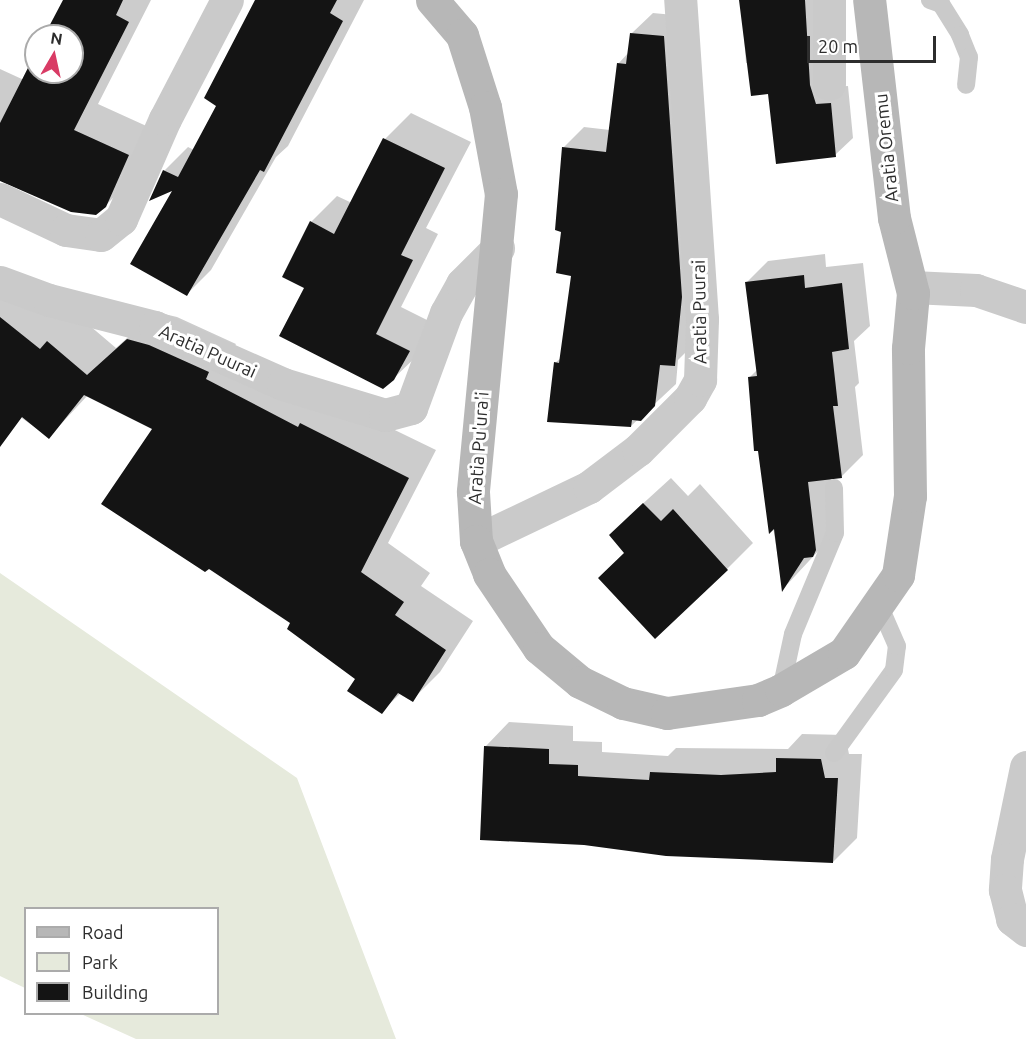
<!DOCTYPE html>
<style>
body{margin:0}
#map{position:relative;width:1026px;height:1039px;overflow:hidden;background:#fff;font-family:Ubuntu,sans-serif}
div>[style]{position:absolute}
.green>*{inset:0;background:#e6eadc}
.shadow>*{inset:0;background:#0003}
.building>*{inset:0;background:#141414}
.service>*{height:18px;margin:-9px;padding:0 9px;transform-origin:9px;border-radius:9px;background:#cacaca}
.minor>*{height:33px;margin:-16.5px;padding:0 16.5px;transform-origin:16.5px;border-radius:16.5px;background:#cacaca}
.secondary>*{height:33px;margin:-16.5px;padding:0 16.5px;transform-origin:16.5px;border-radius:16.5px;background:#b7b7b7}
span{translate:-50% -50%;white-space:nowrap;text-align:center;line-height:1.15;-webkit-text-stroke:6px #fff;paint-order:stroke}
.street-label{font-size:18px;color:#2d2d2d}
.legend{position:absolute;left:24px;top:907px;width:195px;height:108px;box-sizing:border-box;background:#fff;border:2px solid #ababab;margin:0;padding:8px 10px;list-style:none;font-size:18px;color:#2d2d2d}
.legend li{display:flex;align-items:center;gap:12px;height:30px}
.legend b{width:30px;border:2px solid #ababab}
.north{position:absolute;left:24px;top:24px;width:60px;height:60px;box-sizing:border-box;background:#fff;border:2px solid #ababab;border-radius:50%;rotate:9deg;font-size:16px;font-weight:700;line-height:24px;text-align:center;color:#2d2d2d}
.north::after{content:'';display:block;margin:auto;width:21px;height:27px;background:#d93b65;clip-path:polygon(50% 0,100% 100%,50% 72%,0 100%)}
.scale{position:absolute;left:807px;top:36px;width:129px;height:27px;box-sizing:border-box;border:3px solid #2d2d2d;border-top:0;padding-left:8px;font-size:18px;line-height:21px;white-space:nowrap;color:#2d2d2d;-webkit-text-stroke:4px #fff;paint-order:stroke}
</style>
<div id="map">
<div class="green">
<div style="clip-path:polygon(0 573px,297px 778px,396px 1039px,136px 1039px,81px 1014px,218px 1014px,218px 908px,26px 908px,25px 988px,0 976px)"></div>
</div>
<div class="shadow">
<div style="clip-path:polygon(64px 0,151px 0,98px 104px,153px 129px,131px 180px,105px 206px,0 179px,0 69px,24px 80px,36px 56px,36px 72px,72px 72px,72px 36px,46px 36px)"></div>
<div style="clip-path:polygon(257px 0,364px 0,288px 146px,276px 157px,211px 270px,187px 294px,175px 188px,164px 171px,188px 147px,194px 150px,218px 105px)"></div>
<div style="clip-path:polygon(741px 0,822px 0,833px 87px,848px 86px,853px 138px,835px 155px,770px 92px,750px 63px,746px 63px)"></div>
<div style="clip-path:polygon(653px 13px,684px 16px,695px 343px,678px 360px,676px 384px,631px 426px,555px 363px,562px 357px,573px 275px,562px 231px,563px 148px,584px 127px,610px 130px,618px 64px,629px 52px,632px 33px)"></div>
<div style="clip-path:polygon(411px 113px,471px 142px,426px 228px,438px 234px,401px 307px,435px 324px,421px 352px,393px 379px,306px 287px,311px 222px,337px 196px,352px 203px,385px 139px)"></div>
<div style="clip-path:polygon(825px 254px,826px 267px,863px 263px,870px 326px,854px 341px,859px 383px,855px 387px,863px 455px,841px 477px,831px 478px,837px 527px,834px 534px,783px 589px,749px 378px,757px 370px,746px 283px,768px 261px)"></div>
<div style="clip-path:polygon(0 266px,68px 322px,76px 314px,116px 348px,156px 312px,177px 317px,236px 344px,232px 351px,436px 450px,388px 543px,430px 573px,421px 586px,473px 621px,440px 672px,412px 700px,401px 693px,381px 712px,357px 678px,292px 623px,154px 429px,88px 395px,49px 437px,0 403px)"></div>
<div style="clip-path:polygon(671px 478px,688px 496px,700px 484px,753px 543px,727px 569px,626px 553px,637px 509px)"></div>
<div style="clip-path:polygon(509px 722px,573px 726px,573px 741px,602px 742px,602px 752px,668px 756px,676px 748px,788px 749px,802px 734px,845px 735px,849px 754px,862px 754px,857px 838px,833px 862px,485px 747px)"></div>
</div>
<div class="building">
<div style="clip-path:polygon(63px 0,123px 0,116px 15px,129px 22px,74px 130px,129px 155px,106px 207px,96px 215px,71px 212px,0 181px,0 123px,36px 52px,36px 72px,72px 72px,72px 36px,44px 36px)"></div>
<div style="clip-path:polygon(255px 0,337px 0,330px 13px,343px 21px,264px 172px,260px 170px,187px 296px,130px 264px,172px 191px,149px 201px,163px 170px,178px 177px,216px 106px,204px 98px)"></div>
<div style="clip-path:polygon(739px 0,805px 0,810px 85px,816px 104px,831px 103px,836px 157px,776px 164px,768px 94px,751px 96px)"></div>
<div style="clip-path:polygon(630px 33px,664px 36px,682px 297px,675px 366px,660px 365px,655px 406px,641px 421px,632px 420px,631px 427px,547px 422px,554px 362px,559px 363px,571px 276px,556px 273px,561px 232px,555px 230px,562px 147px,606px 152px,617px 63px,626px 64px)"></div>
<div style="clip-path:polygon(383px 138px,445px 168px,401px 255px,413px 260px,376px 334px,410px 351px,394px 380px,383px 389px,279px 336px,304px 288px,282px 277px,310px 221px,334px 234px)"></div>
<div style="clip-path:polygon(804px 275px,805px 288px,842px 283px,849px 349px,832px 352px,838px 406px,833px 406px,842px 478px,808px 482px,816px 550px,813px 557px,804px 558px,782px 592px,774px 529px,769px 534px,758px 451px,754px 451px,748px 377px,757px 376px,745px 282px)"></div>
<div style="clip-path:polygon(0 317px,40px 349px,47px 341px,87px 375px,127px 339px,149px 345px,209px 372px,206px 379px,298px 427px,300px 423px,409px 478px,361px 572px,404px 602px,395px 615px,446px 650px,413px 702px,398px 693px,382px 714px,347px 691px,355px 679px,287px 629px,290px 623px,209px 569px,205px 572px,101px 504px,152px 429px,84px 395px,49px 439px,22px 417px,0 447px)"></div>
<div style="clip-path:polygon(643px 503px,661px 521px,673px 509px,728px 570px,655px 639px,598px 578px,624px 553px,609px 535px)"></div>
<div style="clip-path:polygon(484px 746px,549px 749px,549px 764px,578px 765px,578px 776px,649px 780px,650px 772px,721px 775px,776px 772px,776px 758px,821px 759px,825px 778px,838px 778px,833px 863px,666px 856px,584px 845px,480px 840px)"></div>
</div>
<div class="service">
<div style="left:930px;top:0;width:12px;rotate:20deg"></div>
<div style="left:941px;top:4px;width:36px;rotate:58deg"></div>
<div style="left:960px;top:35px;width:24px;rotate:68deg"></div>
<div style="left:969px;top:57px;width:28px;rotate:96deg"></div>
<div style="left:781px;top:690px;width:57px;rotate:-77.9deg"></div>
<div style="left:793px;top:634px;width:109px;rotate:-67.4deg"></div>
<div style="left:835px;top:533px;width:45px;rotate:-91.3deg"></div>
<div style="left:834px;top:753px;width:102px;rotate:-54.1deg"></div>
<div style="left:894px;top:670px;width:24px;rotate:-83deg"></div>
<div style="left:897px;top:646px;width:43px;rotate:-113.6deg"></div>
</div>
<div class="minor">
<div style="left:829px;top:84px;width:84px;rotate:-90deg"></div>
<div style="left:0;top:199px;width:73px;rotate:25.2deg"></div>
<div style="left:66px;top:230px;width:35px;rotate:8deg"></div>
<div style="left:101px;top:235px;width:26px;rotate:-39deg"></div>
<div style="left:121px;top:219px;width:109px;rotate:-66.3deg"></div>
<div style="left:165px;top:119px;width:134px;rotate:-62.5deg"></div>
<div style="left:0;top:282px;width:52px;rotate:20.2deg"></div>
<div style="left:49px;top:300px;width:109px;rotate:14.3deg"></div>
<div style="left:155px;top:327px;width:140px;rotate:24deg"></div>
<div style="left:283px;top:384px;width:107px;rotate:16.9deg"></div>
<div style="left:385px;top:415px;width:27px;rotate:-15deg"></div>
<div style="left:411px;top:408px;width:101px;rotate:-69.8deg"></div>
<div style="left:446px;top:313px;width:33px;rotate:-61deg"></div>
<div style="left:462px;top:284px;width:51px;rotate:-45deg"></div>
<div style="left:912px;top:287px;width:64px;rotate:2.7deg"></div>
<div style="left:976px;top:290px;width:53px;rotate:18.8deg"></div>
<div style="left:476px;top:541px;width:125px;rotate:-25.5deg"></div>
<div style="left:589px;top:487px;width:61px;rotate:-37.1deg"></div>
<div style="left:638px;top:450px;width:74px;rotate:-45deg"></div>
<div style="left:690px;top:398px;width:21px;rotate:-61deg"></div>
<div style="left:700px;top:380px;width:61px;rotate:-88.1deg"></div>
<div style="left:702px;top:319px;width:320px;rotate:-93.9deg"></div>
<div style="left:1026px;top:767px;width:94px;rotate:101.7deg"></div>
<div style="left:1007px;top:859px;width:31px;rotate:94deg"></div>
<div style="left:1005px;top:890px;width:30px;rotate:76deg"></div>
<div style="left:1012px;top:919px;width:18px;rotate:38deg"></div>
</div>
<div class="secondary">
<div style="left:432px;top:0;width:46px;rotate:49.4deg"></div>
<div style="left:462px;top:35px;width:76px;rotate:72.3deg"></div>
<div style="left:485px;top:107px;width:88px;rotate:79.6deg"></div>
<div style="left:501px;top:194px;width:299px;rotate:95.4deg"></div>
<div style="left:473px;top:492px;width:49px;rotate:86.5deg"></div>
<div style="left:476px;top:541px;width:35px;rotate:68deg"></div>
<div style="left:489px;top:574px;width:89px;rotate:56deg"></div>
<div style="left:539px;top:648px;width:53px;rotate:39.7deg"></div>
<div style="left:580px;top:682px;width:48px;rotate:26deg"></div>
<div style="left:623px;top:703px;width:45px;rotate:12.8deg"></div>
<div style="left:667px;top:713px;width:92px;rotate:-8.1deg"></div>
<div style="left:758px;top:700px;width:25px;rotate:-23deg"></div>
<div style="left:781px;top:690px;width:73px;rotate:-30.4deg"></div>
<div style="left:844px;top:653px;width:95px;rotate:-55.3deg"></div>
<div style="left:898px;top:575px;width:80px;rotate:-81.4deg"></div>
<div style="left:910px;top:496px;width:148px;rotate:-90.8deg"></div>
<div style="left:908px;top:348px;width:55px;rotate:-84.8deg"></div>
<div style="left:913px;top:293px;width:77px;rotate:-104.2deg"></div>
<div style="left:894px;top:218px;width:219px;rotate:-96.5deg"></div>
</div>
<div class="street-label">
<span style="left:886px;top:148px;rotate:-96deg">Aratia Oremu</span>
<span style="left:699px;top:312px;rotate:-91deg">Aratia Puurai</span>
<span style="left:208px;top:351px;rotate:24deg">Aratia Puurai</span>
<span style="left:478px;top:448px;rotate:-86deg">Aratia Pu'ura'i</span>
</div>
<ul class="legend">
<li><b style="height:8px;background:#b7b7b7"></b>Road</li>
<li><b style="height:16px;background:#e6eadc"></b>Park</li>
<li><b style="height:16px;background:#141414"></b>Building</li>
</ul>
<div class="north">N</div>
<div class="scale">20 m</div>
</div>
